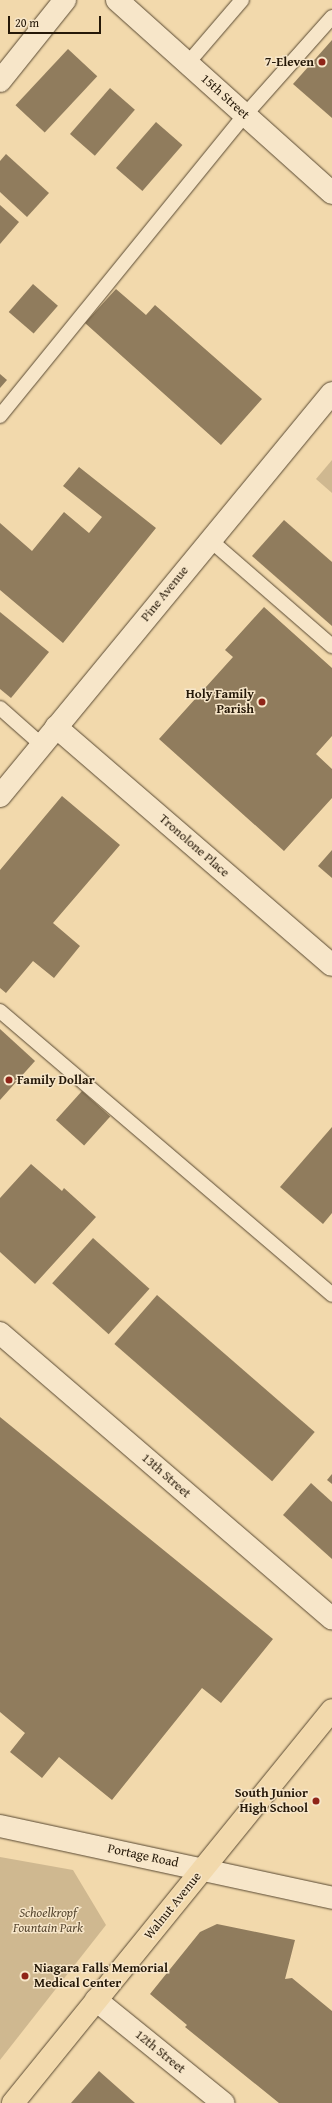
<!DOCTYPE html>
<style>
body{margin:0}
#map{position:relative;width:332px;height:2103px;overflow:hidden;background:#f2d9ac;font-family:"Gentium Book Plus",serif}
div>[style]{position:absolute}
.green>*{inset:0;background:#cfb890}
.building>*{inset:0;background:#907c5d;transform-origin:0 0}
.roads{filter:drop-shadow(0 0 1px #584831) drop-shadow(0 0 1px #584831)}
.service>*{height:14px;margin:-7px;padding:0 7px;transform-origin:7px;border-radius:7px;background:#f7e6c9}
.minor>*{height:22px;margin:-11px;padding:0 11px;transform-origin:11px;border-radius:11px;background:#f7e6c9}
.tertiary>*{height:22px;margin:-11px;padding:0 11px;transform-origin:11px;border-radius:11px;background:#f7e6c9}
.secondary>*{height:22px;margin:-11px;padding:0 11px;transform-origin:11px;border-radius:11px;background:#f7e6c9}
.primary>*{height:22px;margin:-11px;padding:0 11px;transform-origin:11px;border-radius:11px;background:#f2d9ac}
.dots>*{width:11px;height:11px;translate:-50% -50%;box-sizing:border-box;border:2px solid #f7e6c9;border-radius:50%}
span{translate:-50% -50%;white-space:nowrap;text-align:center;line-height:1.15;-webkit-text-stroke:3px #f7e6c9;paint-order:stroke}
.poi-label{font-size:13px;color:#251808;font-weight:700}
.right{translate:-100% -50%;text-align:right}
.left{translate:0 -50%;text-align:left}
.street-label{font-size:13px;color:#251808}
.park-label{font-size:13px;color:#584831;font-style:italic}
.scale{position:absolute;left:8px;top:16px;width:93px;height:18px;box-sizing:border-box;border:2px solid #251808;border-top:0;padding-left:5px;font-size:12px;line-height:14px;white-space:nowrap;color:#251808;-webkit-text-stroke:3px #f7e6c9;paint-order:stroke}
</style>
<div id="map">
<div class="green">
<div style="clip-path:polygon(332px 460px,332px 493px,316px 479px)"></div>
<div style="clip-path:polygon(0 1857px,73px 1870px,106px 1925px,0 2060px)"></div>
</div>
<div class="building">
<div style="clip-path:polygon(332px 40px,332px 118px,293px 84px)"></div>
<div style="left:68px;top:49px;width:40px;height:77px;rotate:43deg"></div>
<div style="left:110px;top:88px;width:33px;height:61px;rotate:41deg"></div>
<div style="left:156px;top:122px;width:35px;height:61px;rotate:41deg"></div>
<div style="clip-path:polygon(6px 154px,49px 193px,27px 217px,0 192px,0 161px)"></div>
<div style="clip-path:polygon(0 205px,19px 222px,0 244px)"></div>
<div style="left:33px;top:284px;width:33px;height:37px;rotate:41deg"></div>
<div style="clip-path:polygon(116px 289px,146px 315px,155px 305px,262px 399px,221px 445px,85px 323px)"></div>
<div style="clip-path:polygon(0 374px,7px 380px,0 388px)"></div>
<div style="clip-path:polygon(79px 467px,156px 528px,63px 643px,0 590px,0 523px,32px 551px,64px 512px,89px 533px,102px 517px,63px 486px)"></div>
<div style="clip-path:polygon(284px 520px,332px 562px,332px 626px,252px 556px)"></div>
<div style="clip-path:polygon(264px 607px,332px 668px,332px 736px,316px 754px,332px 769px,332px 798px,284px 851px,159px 739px,233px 657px,225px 650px)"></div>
<div style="clip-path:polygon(0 612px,49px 652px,11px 698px,0 689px)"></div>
<div style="clip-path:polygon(62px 796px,120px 845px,53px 923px,80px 946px,54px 978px,33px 961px,6px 993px,0 988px,0 870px)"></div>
<div style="clip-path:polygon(332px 850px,332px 878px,318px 866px)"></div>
<div style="clip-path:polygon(0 1029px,35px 1061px,0 1100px)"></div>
<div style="left:82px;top:1091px;width:38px;height:39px;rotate:42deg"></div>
<div style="clip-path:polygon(332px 1127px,332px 1213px,323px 1224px,280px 1187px)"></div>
<div style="clip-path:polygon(31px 1164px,62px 1191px,64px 1188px,96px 1217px,35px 1284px,0 1252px,0 1198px)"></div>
<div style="left:93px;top:1238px;width:76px;height:61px;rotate:42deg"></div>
<div style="left:157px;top:1295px;width:209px;height:65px;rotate:41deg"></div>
<div style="clip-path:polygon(0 1417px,273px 1639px,221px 1703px,202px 1688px,112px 1800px,59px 1757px,42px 1778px,10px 1752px,25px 1733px,0 1712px)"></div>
<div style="clip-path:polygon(332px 1474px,332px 1484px,327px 1480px)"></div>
<div style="clip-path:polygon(311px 1483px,332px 1502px,332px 1559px,283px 1515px)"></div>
<div style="clip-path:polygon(217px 1924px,295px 1940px,285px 1979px,292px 1978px,332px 2011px,332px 2103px,279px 2103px,185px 2027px,187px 2025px,150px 1994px,200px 1932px)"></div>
<div style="clip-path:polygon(99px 2071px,135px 2103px,71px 2103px)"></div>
</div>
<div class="roads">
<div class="service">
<div style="left:188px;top:63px;width:83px;rotate:-49.4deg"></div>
<div style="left:0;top:416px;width:388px;rotate:-50.9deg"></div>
<div style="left:245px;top:115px;width:131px;rotate:-48.4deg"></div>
<div style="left:210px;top:540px;width:162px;rotate:41deg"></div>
<div style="left:0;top:708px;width:56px;rotate:41.4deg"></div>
<div style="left:0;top:1011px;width:437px;rotate:40.5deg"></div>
</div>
<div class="minor">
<div style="left:117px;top:0;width:289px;rotate:41.9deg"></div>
<div style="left:0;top:81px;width:104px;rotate:-51.3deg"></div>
<div style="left:56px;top:727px;width:364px;rotate:40.8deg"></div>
<div style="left:0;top:1333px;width:438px;rotate:40.7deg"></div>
<div style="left:96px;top:2000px;width:164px;rotate:39deg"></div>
</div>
<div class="tertiary">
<div style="left:0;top:1826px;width:340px;rotate:12.2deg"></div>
</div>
<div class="secondary">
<div style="left:0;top:796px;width:522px;rotate:-50.52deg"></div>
</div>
<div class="primary">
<div style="left:13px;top:2103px;width:506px;rotate:-50.93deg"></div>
</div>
</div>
<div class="dots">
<div style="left:322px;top:62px;background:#8f2418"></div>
<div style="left:262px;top:702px;background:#8f2418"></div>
<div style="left:9px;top:1080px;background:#8f2418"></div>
<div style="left:316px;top:1801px;background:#8f2418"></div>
<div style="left:25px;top:1976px;background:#8f2418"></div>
</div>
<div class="poi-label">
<span class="right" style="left:314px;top:62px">7-Eleven</span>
<span class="right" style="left:254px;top:702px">Holy Family<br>Parish</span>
<span class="left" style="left:17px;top:1080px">Family Dollar</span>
<span class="right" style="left:308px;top:1801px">South Junior<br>High School</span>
<span class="left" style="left:34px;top:1976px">Niagara Falls Memorial<br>Medical Center</span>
</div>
<div class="street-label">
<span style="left:225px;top:97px;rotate:42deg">15th Street</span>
<span style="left:165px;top:594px;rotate:-51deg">Pine Avenue</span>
<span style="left:194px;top:846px;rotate:41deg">Tronolone Place</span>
<span style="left:166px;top:1476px;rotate:41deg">13th Street</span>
<span style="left:143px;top:1856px;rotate:12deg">Portage Road</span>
<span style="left:173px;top:1906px;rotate:-51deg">Walnut Avenue</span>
<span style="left:160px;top:2052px;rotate:39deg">12th Street</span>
</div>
<div class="park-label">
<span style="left:48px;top:1921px">Schoelkropf<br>Fountain Park</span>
</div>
<div class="scale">20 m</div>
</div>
